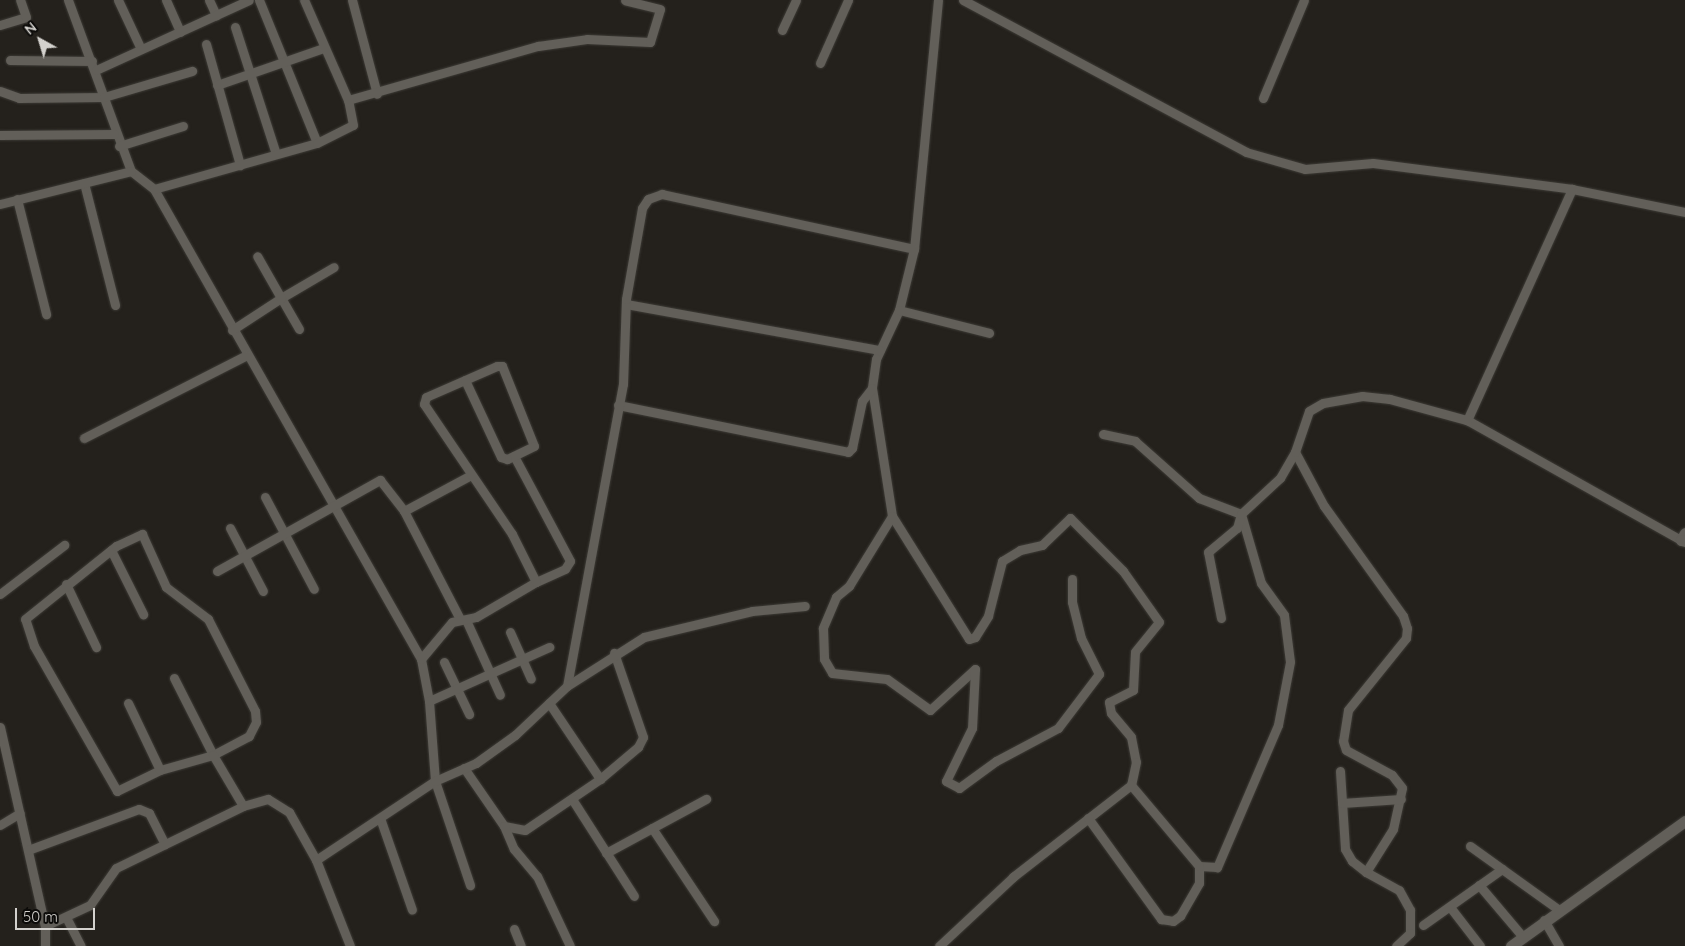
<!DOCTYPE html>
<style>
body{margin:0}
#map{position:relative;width:1685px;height:946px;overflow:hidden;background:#24211c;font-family:Quicksand,sans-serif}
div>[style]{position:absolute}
.roads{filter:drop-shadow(0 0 1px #3d3b36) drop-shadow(0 0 1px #3d3b36)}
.minor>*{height:9px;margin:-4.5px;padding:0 4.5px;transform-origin:4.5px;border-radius:4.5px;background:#625f59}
.tertiary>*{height:11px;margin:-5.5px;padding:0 5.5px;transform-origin:5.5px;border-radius:5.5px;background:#625f59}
span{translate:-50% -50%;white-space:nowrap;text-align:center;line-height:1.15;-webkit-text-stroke:4px #0c0b09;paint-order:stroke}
.north{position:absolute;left:15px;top:15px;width:50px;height:50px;-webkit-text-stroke:4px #0c0b09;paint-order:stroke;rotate:321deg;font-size:14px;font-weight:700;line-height:20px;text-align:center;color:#d3d1cd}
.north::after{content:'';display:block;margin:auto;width:18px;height:22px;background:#d3d1cd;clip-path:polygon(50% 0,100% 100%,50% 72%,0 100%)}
.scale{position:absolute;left:15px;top:908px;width:80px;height:22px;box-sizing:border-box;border:2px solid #d3d1cd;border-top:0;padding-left:6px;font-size:15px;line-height:18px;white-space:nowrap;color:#d3d1cd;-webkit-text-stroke:4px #0c0b09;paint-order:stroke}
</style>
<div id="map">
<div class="roads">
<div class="minor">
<div style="left:68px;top:0;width:182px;rotate:69.8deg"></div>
<div style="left:131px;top:171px;width:29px;rotate:38deg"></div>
<div style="left:154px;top:189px;width:541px;rotate:60.4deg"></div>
<div style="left:421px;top:659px;width:43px;rotate:79.2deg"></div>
<div style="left:429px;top:701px;width:80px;rotate:85.7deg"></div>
<div style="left:435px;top:781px;width:110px;rotate:71.4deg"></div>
<div style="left:118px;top:0;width:54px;rotate:64.9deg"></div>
<div style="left:166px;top:0;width:35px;rotate:66deg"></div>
<div style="left:209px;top:0;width:17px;rotate:65deg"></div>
<div style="left:259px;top:0;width:154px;rotate:67.9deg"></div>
<div style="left:352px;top:0;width:97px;rotate:75.1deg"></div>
<div style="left:938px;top:0;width:250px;rotate:95.5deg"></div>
<div style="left:914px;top:249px;width:63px;rotate:103.8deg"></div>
<div style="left:899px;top:310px;width:54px;rotate:115.1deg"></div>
<div style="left:876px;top:359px;width:29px;rotate:98deg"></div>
<div style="left:872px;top:388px;width:130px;rotate:81.1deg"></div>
<div style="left:892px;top:516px;width:82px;rotate:121.6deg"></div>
<div style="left:849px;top:586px;width:17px;rotate:140deg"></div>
<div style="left:836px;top:597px;width:34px;rotate:113deg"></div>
<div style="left:823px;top:628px;width:31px;rotate:88deg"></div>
<div style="left:824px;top:659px;width:16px;rotate:60deg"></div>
<div style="left:832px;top:673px;width:55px;rotate:6.2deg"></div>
<div style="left:887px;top:679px;width:53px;rotate:35.8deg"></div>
<div style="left:930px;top:710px;width:61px;rotate:-42.3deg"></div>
<div style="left:975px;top:669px;width:59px;rotate:92.9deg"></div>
<div style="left:972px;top:728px;width:59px;rotate:116.1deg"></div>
<div style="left:946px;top:781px;width:15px;rotate:28deg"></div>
<div style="left:959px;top:788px;width:46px;rotate:-36.1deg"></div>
<div style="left:996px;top:761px;width:70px;rotate:-28deg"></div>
<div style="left:1058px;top:728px;width:68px;rotate:-52.8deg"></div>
<div style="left:1099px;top:674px;width:40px;rotate:-116.6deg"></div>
<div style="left:1081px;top:638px;width:37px;rotate:-104deg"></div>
<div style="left:1072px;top:602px;width:23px;rotate:-90deg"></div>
<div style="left:963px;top:0;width:321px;rotate:28.2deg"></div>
<div style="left:1246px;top:152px;width:61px;rotate:16.1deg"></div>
<div style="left:1305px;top:169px;width:68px;rotate:-5deg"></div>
<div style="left:1373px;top:163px;width:201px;rotate:7.4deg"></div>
<div style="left:1572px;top:189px;width:115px;rotate:11.5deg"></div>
<div style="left:0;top:25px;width:27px;rotate:-17deg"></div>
<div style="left:26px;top:17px;width:18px;rotate:-109deg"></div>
<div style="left:235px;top:27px;width:133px;rotate:72.1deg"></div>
<div style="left:782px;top:30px;width:33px;rotate:-65deg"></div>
<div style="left:206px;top:44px;width:126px;rotate:74.3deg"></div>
<div style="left:10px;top:60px;width:82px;rotate:0.7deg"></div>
<div style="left:820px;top:63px;width:69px;rotate:-66deg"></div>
<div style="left:96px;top:70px;width:168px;rotate:-24.6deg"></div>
<div style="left:217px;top:85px;width:112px;rotate:-19.2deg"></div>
<div style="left:0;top:91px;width:20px;rotate:20deg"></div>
<div style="left:19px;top:98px;width:85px;rotate:-0.7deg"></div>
<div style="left:104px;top:97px;width:92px;rotate:-16.5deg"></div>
<div style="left:1263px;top:98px;width:106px;rotate:-67.3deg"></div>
<div style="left:348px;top:100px;width:198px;rotate:-15.9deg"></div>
<div style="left:538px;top:46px;width:49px;rotate:-8.1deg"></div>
<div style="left:587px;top:39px;width:63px;rotate:2.7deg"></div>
<div style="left:650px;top:42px;width:34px;rotate:-73deg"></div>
<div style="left:660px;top:9px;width:36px;rotate:-166deg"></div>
<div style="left:0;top:135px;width:114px;rotate:-0.5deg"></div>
<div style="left:119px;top:146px;width:67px;rotate:-17.4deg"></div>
<div style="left:84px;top:183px;width:126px;rotate:75.7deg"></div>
<div style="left:154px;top:189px;width:169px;rotate:-15.8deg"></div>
<div style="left:317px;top:143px;width:40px;rotate:-26.6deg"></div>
<div style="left:353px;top:125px;width:25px;rotate:-101deg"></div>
<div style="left:348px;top:100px;width:109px;rotate:-113.7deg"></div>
<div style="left:1572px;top:189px;width:254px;rotate:114.4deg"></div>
<div style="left:1467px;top:420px;width:245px;rotate:29.3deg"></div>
<div style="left:17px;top:199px;width:119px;rotate:75.8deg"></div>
<div style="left:0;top:204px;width:135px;rotate:-14.1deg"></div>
<div style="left:626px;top:304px;width:258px;rotate:10.3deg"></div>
<div style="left:899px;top:310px;width:93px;rotate:14.3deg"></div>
<div style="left:299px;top:329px;width:36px;rotate:-120deg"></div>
<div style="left:281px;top:298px;width:61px;rotate:-30.3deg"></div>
<div style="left:232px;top:330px;width:59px;rotate:-33.1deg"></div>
<div style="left:281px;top:298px;width:48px;rotate:-119.7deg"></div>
<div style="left:618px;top:405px;width:235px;rotate:11.5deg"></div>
<div style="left:848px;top:452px;width:6px;rotate:-45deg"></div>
<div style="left:852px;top:448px;width:48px;rotate:-78deg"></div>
<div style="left:862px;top:401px;width:16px;rotate:-52deg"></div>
<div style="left:1103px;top:434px;width:33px;rotate:12deg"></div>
<div style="left:1135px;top:441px;width:86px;rotate:41.7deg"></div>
<div style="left:1199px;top:498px;width:45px;rotate:20.9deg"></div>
<div style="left:1241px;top:514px;width:72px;rotate:73.8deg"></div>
<div style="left:1261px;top:583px;width:39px;rotate:54deg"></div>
<div style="left:1284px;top:615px;width:47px;rotate:82.7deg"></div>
<div style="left:1290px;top:662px;width:64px;rotate:100.8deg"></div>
<div style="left:1278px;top:725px;width:155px;rotate:113.2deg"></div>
<div style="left:1217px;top:867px;width:18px;rotate:-177deg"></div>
<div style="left:84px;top:438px;width:183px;rotate:-27deg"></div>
<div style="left:1295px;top:452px;width:61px;rotate:61.8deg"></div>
<div style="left:1324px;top:506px;width:135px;rotate:54.3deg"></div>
<div style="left:1403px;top:616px;width:13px;rotate:72deg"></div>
<div style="left:1407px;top:628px;width:10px;rotate:96deg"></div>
<div style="left:1406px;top:638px;width:92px;rotate:128.9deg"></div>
<div style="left:1348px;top:710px;width:31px;rotate:99deg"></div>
<div style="left:1343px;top:741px;width:9px;rotate:72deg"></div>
<div style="left:1346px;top:750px;width:52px;rotate:28.5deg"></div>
<div style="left:1392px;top:775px;width:16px;rotate:52deg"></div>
<div style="left:1402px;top:788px;width:42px;rotate:102.4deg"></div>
<div style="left:1393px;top:829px;width:51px;rotate:122.1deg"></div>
<div style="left:1366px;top:872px;width:38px;rotate:29deg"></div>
<div style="left:1399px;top:890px;width:23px;rotate:61deg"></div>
<div style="left:1410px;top:910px;width:23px;rotate:90deg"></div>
<div style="left:1410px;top:933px;width:19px;rotate:137deg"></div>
<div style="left:514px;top:456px;width:119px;rotate:61.9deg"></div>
<div style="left:570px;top:561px;width:9px;rotate:122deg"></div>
<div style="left:565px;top:569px;width:32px;rotate:156deg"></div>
<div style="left:265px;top:497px;width:104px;rotate:62deg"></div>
<div style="left:404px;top:511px;width:76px;rotate:-28.2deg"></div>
<div style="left:892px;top:516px;width:145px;rotate:58deg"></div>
<div style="left:969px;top:639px;width:6px;rotate:-18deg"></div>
<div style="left:975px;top:637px;width:25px;rotate:-58deg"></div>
<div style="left:988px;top:616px;width:57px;rotate:-75.7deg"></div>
<div style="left:1002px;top:561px;width:21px;rotate:-31deg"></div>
<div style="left:1020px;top:550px;width:23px;rotate:-13deg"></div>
<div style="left:1042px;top:545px;width:39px;rotate:-44deg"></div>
<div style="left:1070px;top:518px;width:75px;rotate:45deg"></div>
<div style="left:1123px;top:571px;width:62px;rotate:54.8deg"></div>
<div style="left:1159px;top:622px;width:38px;rotate:129deg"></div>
<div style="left:1135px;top:652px;width:38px;rotate:93deg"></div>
<div style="left:1133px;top:690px;width:27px;rotate:153deg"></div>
<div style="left:1109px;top:702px;width:11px;rotate:80deg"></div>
<div style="left:1111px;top:713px;width:31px;rotate:50deg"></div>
<div style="left:1131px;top:737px;width:25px;rotate:79deg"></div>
<div style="left:1136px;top:762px;width:24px;rotate:102deg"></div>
<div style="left:1131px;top:785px;width:150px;rotate:142.1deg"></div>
<div style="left:1013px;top:877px;width:101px;rotate:137deg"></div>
<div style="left:230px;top:528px;width:71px;rotate:62.4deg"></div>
<div style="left:111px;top:550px;width:72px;rotate:63.4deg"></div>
<div style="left:217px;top:571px;width:187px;rotate:-29.2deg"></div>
<div style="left:380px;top:480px;width:39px;rotate:52deg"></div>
<div style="left:404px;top:511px;width:122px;rotate:62.6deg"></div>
<div style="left:66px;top:584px;width:70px;rotate:64.5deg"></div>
<div style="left:0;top:594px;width:81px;rotate:-37.4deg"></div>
<div style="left:1221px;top:618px;width:67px;rotate:-101.1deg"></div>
<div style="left:1208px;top:552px;width:38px;rotate:-40deg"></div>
<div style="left:1237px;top:528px;width:15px;rotate:-74deg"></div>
<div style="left:1241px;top:514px;width:53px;rotate:-42.7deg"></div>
<div style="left:1280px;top:478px;width:30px;rotate:-60deg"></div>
<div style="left:1295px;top:452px;width:43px;rotate:-71.1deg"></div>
<div style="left:1309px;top:411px;width:16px;rotate:-30deg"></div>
<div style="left:1323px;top:403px;width:40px;rotate:-10deg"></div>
<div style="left:1362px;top:396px;width:28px;rotate:6deg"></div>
<div style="left:1390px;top:399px;width:80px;rotate:15.3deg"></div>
<div style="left:466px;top:620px;width:82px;rotate:65.6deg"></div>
<div style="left:510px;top:632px;width:51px;rotate:65.9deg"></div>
<div style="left:421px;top:659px;width:48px;rotate:-50deg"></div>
<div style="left:452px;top:622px;width:25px;rotate:-12deg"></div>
<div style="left:476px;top:617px;width:69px;rotate:-30.3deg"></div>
<div style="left:536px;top:582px;width:54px;rotate:-116.6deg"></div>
<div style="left:512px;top:534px;width:157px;rotate:-124.1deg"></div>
<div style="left:424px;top:404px;width:7px;rotate:-74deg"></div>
<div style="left:426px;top:397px;width:77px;rotate:-23.6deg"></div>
<div style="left:497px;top:366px;width:5px"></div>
<div style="left:502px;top:366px;width:86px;rotate:68.2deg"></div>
<div style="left:534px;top:446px;width:30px;rotate:154deg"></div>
<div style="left:507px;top:459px;width:6px;rotate:-162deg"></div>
<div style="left:501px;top:457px;width:85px;rotate:-115.1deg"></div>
<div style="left:444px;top:662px;width:58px;rotate:64.3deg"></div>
<div style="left:174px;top:678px;width:86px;rotate:63.1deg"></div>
<div style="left:213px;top:755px;width:55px;rotate:164.2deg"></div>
<div style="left:160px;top:770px;width:48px;rotate:154deg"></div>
<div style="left:117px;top:791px;width:167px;rotate:-119.8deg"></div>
<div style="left:34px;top:646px;width:28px;rotate:-108deg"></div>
<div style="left:25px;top:619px;width:117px;rotate:-38.7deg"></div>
<div style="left:116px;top:546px;width:29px;rotate:-25deg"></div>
<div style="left:142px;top:534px;width:58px;rotate:65.6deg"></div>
<div style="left:166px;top:587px;width:53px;rotate:37.3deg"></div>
<div style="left:208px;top:619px;width:103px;rotate:62.9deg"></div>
<div style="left:255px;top:711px;width:11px;rotate:85deg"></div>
<div style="left:256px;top:722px;width:16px;rotate:117deg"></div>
<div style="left:249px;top:736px;width:41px;rotate:152.2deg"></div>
<div style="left:213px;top:755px;width:59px;rotate:59.5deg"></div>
<div style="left:567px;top:686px;width:307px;rotate:-79.5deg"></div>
<div style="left:623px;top:384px;width:85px;rotate:-88deg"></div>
<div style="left:626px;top:299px;width:92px;rotate:-80deg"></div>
<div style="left:642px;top:208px;width:11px;rotate:-56deg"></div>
<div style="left:648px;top:199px;width:15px;rotate:-20deg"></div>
<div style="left:662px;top:194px;width:258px;rotate:12.3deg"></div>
<div style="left:429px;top:701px;width:132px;rotate:-24.2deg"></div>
<div style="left:128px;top:703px;width:74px;rotate:64.5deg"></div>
<div style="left:549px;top:703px;width:92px;rotate:56.1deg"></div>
<div style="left:0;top:727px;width:204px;rotate:77.3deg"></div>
<div style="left:45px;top:926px;width:20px;rotate:90deg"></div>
<div style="left:464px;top:768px;width:70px;rotate:55.4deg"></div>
<div style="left:504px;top:826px;width:21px;rotate:11deg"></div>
<div style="left:525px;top:830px;width:91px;rotate:-34.2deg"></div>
<div style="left:600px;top:779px;width:50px;rotate:-40.1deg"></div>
<div style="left:638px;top:747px;width:11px;rotate:-63deg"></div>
<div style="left:643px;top:737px;width:89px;rotate:-109deg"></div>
<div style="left:1340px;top:771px;width:78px;rotate:86.3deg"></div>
<div style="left:1345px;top:849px;width:14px;rotate:60deg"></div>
<div style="left:1352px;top:861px;width:18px;rotate:38deg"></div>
<div style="left:572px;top:799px;width:115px;rotate:57.4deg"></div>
<div style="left:1342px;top:803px;width:59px;rotate:-3.9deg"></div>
<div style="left:380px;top:818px;width:97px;rotate:70.8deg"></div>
<div style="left:1088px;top:818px;width:125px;rotate:54.1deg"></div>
<div style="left:1161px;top:919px;width:12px;rotate:9deg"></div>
<div style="left:1173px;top:921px;width:9px;rotate:-36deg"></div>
<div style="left:1180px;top:916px;width:38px;rotate:-60deg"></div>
<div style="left:1199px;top:883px;width:17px;rotate:-90deg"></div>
<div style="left:1199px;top:866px;width:106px;rotate:-130deg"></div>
<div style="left:0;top:825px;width:23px;rotate:-31deg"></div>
<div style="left:504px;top:826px;width:25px;rotate:67deg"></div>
<div style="left:514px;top:849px;width:35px;rotate:50deg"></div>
<div style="left:537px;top:876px;width:77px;rotate:64.8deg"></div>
<div style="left:652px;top:828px;width:112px;rotate:56.3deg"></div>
<div style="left:1470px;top:846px;width:110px;rotate:35.7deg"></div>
<div style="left:28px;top:850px;width:118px;rotate:-20.3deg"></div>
<div style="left:139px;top:809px;width:11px;rotate:22deg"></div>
<div style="left:149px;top:813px;width:35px;rotate:63deg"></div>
<div style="left:606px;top:853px;width:114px;rotate:-28.4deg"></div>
<div style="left:316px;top:860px;width:143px;rotate:-33.6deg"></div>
<div style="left:435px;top:781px;width:45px;rotate:-23.7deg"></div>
<div style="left:476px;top:763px;width:48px;rotate:-35.7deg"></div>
<div style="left:515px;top:735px;width:71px;rotate:-43.3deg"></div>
<div style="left:567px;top:686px;width:91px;rotate:-32.5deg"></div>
<div style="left:644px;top:637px;width:111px;rotate:-13.5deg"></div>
<div style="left:752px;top:611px;width:53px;rotate:-5.4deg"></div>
<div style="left:1479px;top:885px;width:68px;rotate:49.8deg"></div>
<div style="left:1450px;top:907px;width:49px;rotate:52.4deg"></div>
<div style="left:67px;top:919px;width:30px;rotate:63deg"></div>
<div style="left:1544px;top:920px;width:30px;rotate:60deg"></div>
<div style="left:1423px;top:925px;width:97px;rotate:-35.3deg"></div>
<div style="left:45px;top:926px;width:50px;rotate:-25deg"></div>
<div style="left:90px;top:905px;width:45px;rotate:-54.9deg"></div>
<div style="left:116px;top:868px;width:141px;rotate:-26deg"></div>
<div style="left:243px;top:806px;width:26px;rotate:-16deg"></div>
<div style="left:268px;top:799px;width:25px;rotate:32deg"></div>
<div style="left:289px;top:812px;width:55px;rotate:60.6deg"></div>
<div style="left:316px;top:860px;width:92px;rotate:68.4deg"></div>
<div style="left:514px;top:929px;width:18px;rotate:68deg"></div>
</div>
<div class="tertiary">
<div style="left:1685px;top:533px;width:8px;rotate:120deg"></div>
<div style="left:1681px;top:540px;width:4px;rotate:14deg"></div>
<div style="left:1511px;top:946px;width:214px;rotate:-35.7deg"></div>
</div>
</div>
<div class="north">N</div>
<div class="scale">50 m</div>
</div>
